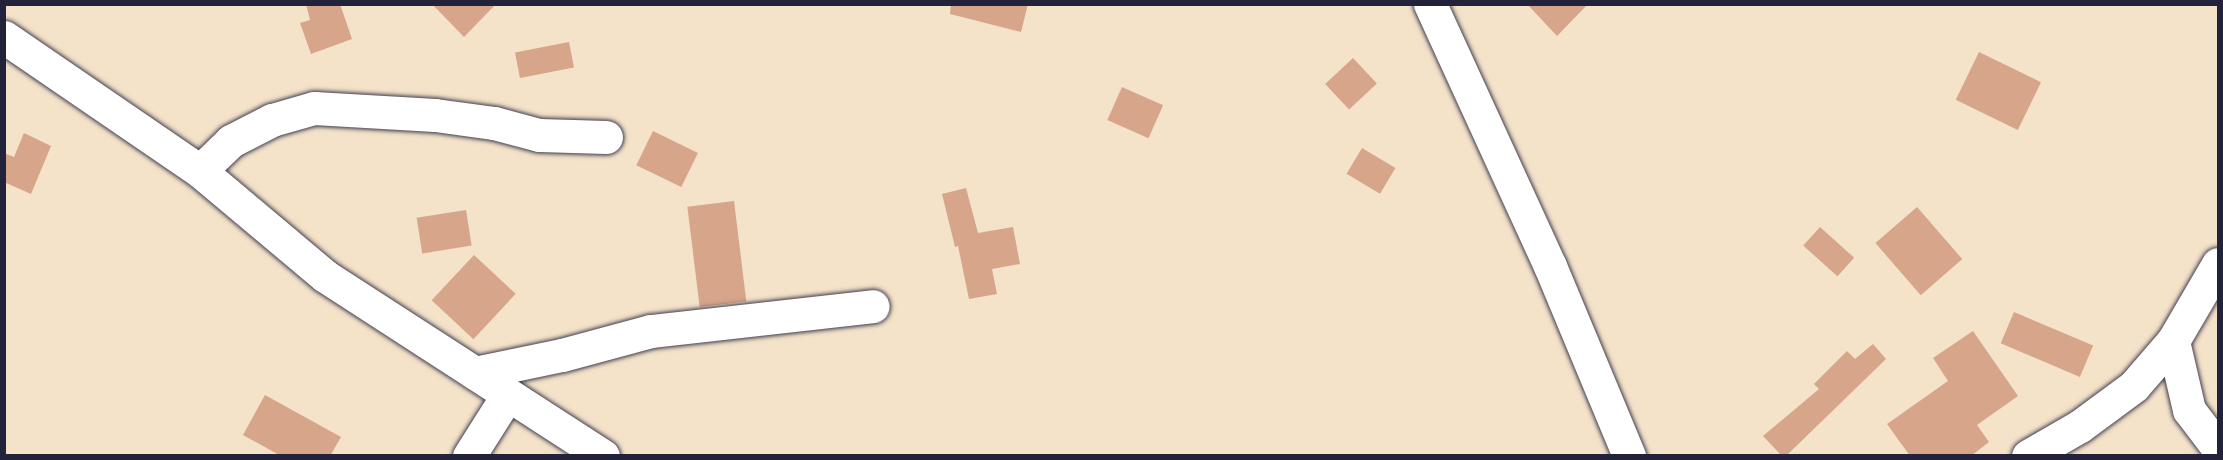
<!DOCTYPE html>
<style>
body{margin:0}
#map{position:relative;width:2223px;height:460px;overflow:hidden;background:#f4e2c9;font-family:Itim,sans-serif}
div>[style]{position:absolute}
.building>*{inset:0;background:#d7a589;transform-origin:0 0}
.roads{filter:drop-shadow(0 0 2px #423f50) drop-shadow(0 0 2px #423f50)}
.minor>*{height:33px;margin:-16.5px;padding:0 16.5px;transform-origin:16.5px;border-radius:16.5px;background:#fff}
span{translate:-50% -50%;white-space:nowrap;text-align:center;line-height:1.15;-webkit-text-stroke:5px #f7f3e8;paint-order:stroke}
.frame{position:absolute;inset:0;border:6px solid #22223b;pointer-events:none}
</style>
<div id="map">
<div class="building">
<div style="clip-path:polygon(306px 4px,340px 4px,352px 39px,311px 54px,300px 23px,310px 20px)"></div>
<div style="clip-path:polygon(432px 4px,496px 4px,464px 37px)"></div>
<div style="clip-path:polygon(951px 4px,1028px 4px,1021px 32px,950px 14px)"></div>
<div style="clip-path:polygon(1527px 4px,1588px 4px,1557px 36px)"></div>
<div style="left:569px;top:42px;width:26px;height:55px;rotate:79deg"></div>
<div style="left:1979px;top:52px;width:69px;height:53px;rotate:26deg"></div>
<div style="left:1353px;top:58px;width:35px;height:38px;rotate:47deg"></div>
<div style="left:1122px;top:87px;width:45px;height:36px;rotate:24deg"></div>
<div style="left:653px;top:131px;width:50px;height:38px;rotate:26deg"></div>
<div style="clip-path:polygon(24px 133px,51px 146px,31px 194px,4px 182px,4px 153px,14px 157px)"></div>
<div style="left:1362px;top:148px;width:39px;height:30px;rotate:31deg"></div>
<div style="clip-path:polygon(966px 188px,978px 233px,1013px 227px,1020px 264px,992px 269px,997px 294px,969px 299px,958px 246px,955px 247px,942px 194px)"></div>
<div style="left:734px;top:201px;width:101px;height:47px;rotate:83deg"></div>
<div style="left:1917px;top:207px;width:69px;height:55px;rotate:49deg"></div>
<div style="left:466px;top:210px;width:36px;height:50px;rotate:81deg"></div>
<div style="left:1820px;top:227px;width:46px;height:25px;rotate:42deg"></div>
<div style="left:474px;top:255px;width:57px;height:62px;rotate:43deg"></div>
<div style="left:2014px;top:312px;width:86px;height:34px;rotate:23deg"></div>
<div style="clip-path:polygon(1973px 331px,2018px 396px,1977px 425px,1989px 442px,1971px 456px,1910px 456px,1887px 424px,1948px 381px,1933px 358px)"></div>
<div style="clip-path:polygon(1873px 344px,1886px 359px,1786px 456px,1782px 456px,1763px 436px,1819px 389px,1814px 384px,1847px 351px,1855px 359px)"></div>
<div style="clip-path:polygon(265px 395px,341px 437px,330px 456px,281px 456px,243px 435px)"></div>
</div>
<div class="roads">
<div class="minor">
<div style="left:1430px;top:4px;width:288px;rotate:65.4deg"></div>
<div style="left:1550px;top:266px;width:206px;rotate:67.4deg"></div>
<div style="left:4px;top:37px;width:237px;rotate:34.4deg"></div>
<div style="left:200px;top:171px;width:163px;rotate:40deg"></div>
<div style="left:325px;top:276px;width:331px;rotate:32.9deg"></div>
<div style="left:200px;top:171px;width:43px;rotate:-44.1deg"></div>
<div style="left:231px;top:141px;width:46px;rotate:-27.1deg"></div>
<div style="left:272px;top:120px;width:44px;rotate:-15.9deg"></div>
<div style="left:314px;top:108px;width:121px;rotate:3.3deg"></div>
<div style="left:435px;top:115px;width:60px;rotate:7.7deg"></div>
<div style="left:494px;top:123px;width:47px;rotate:14.9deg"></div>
<div style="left:539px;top:135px;width:67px;rotate:1.7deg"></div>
<div style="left:2173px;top:341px;width:71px;rotate:76.9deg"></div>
<div style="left:2189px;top:410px;width:48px;rotate:52.7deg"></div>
<div style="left:475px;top:373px;width:89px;rotate:-11.7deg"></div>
<div style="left:562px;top:355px;width:92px;rotate:-15.1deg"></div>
<div style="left:651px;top:331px;width:223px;rotate:-6.4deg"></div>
<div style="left:469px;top:456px;width:71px;rotate:-57.7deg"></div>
<div style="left:2028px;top:456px;width:60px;rotate:-30deg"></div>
<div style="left:2080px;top:426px;width:67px;rotate:-36.5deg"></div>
<div style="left:2134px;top:386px;width:60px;rotate:-49.1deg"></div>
<div style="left:2173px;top:341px;width:89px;rotate:-59.7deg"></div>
</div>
</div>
<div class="frame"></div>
</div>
